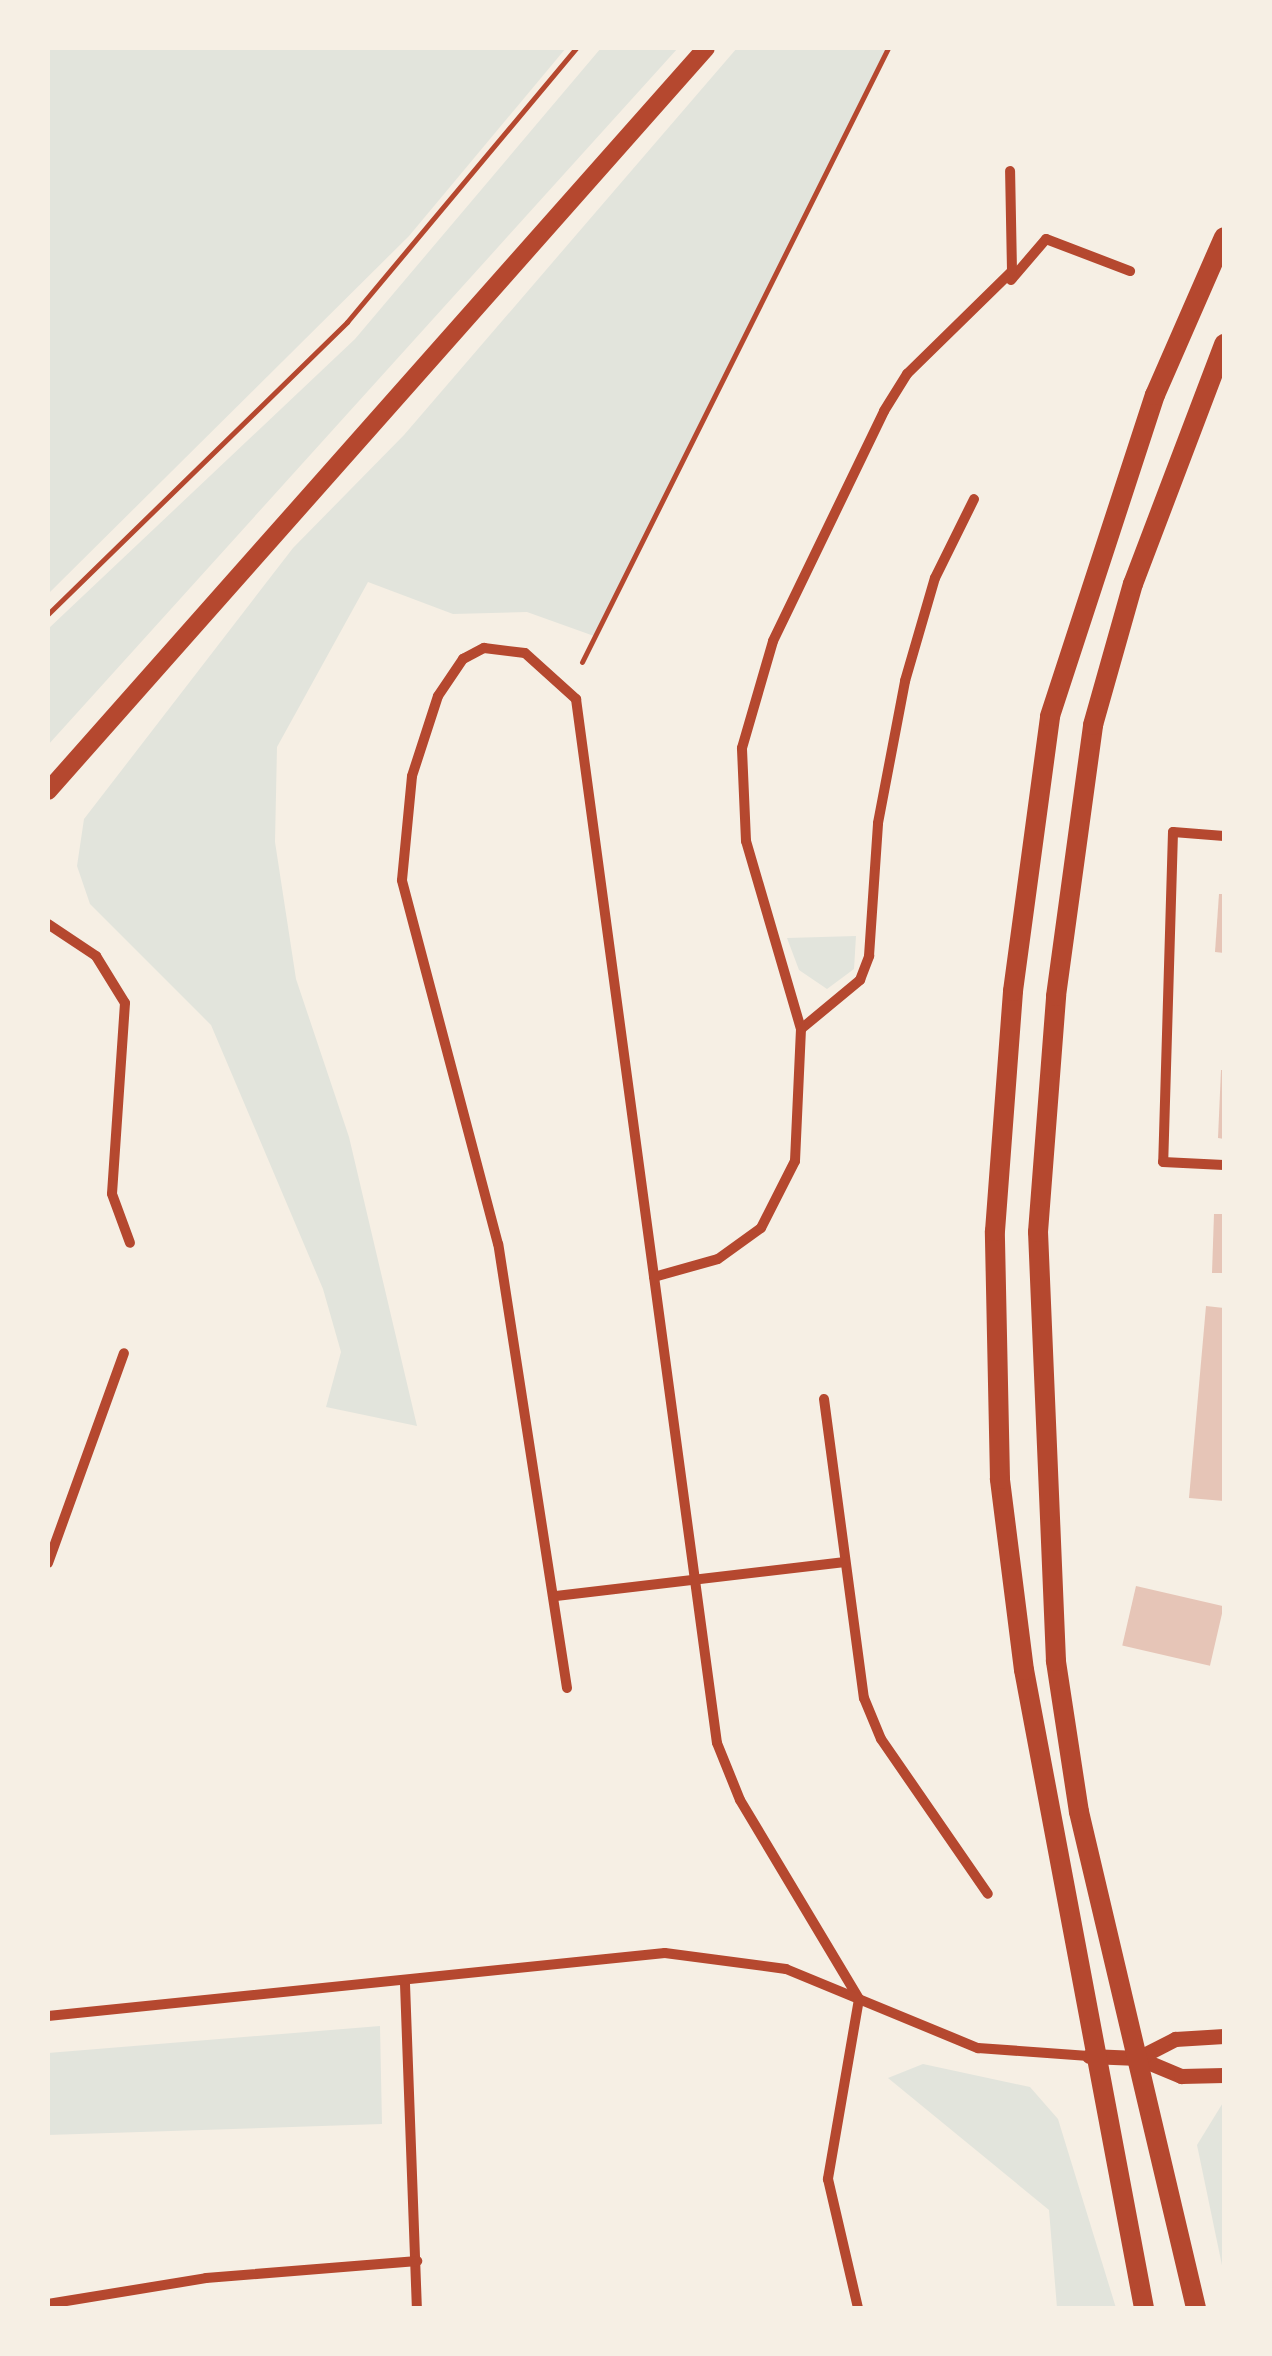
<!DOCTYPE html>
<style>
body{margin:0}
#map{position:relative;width:1272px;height:2356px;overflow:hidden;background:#f6efe4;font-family:"Sofia Sans Condensed",sans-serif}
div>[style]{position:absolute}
.green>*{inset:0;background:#e2e4dc}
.building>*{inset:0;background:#e6c5b7;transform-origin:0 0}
.path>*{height:5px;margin:-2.5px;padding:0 2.5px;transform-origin:2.5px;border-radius:2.5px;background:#b5482f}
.minor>*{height:10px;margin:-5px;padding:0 5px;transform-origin:5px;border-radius:5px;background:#b5482f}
.tertiary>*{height:15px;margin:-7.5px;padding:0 7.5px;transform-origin:7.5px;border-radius:7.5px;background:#b5482f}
.secondary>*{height:18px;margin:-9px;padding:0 9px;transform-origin:9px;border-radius:9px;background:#b5482f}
.primary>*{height:20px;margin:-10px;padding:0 10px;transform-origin:10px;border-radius:10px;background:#b5482f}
span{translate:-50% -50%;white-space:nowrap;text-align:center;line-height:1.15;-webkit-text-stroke:9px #f6efe4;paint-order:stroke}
.frame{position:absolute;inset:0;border:50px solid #f6efe4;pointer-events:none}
</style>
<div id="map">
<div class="green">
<div style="clip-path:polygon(48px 48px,566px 48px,409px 236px,48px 594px)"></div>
<div style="clip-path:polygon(601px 48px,678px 48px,48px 745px,48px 629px,355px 339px)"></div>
<div style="clip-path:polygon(737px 48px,888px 48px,594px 636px,527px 612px,453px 614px,368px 582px,277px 747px,275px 842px,296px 979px,349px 1137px,417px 1426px,326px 1407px,341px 1352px,323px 1289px,211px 1025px,90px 904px,77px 866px,84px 819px,293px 548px,404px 435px)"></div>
<div style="clip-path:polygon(856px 936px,854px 969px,827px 989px,799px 970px,787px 938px)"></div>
<div style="clip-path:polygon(380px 2026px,382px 2124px,48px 2135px,48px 2053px)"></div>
<div style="clip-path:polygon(923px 2064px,1030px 2087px,1058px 2119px,1116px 2308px,1057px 2308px,1049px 2210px,888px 2078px)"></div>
<div style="clip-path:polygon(1224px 2101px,1224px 2275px,1197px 2145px)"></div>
</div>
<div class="building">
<div style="clip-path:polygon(1219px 894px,1224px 894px,1224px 953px,1215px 952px)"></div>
<div style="clip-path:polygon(1221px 1070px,1224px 1070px,1224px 1139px,1218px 1138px)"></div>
<div style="clip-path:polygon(1214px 1214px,1224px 1214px,1224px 1273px,1212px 1273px)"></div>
<div style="clip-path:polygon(1206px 1306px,1224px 1308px,1224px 1501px,1189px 1498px)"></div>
<div style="left:1136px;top:1586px;width:90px;height:61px;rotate:13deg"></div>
</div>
<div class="path">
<div style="left:48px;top:614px;width:418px;rotate:-44.3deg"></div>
<div style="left:347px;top:322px;width:357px;rotate:-50.1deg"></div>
<div style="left:582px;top:662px;width:686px;rotate:-63.51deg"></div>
</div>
<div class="minor">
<div style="left:1011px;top:280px;width:54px;rotate:-49.5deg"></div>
<div style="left:1046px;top:239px;width:90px;rotate:20.9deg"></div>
<div style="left:1224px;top:836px;width:51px;rotate:-175.5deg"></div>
<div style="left:1173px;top:832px;width:330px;rotate:91.7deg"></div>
<div style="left:1163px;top:1162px;width:61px;rotate:2.8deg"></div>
<div style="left:48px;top:924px;width:58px;rotate:33.7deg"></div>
<div style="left:96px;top:956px;width:55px;rotate:58.3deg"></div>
<div style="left:125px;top:1003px;width:191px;rotate:93.9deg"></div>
<div style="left:112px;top:1194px;width:52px;rotate:69.8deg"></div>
<div style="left:801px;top:1029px;width:77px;rotate:-39.7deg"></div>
<div style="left:860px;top:980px;width:26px;rotate:-69deg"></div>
<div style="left:869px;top:956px;width:133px;rotate:-86.1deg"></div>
<div style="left:878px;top:823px;width:145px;rotate:-79.2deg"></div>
<div style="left:905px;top:681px;width:107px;rotate:-73.8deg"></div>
<div style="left:935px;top:578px;width:88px;rotate:-63.7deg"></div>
<div style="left:654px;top:1277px;width:66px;rotate:-15.7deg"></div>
<div style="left:718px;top:1259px;width:53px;rotate:-35.8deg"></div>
<div style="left:761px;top:1228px;width:75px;rotate:-63.1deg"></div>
<div style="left:795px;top:1161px;width:132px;rotate:-87.4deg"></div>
<div style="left:801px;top:1029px;width:196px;rotate:-106.3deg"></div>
<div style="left:746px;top:841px;width:93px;rotate:-92.5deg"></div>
<div style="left:742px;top:748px;width:111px;rotate:-73.8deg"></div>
<div style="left:773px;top:641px;width:255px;rotate:-64.2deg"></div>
<div style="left:884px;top:411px;width:44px;rotate:-58.1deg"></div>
<div style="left:907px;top:374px;width:147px;rotate:-44.4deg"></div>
<div style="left:1012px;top:271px;width:100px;rotate:-91.1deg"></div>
<div style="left:824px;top:1399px;width:302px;rotate:82.4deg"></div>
<div style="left:864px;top:1698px;width:44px;rotate:67.5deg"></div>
<div style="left:881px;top:1739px;width:188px;rotate:55.4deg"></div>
<div style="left:48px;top:1563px;width:223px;rotate:-70.1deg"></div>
<div style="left:556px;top:1596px;width:291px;rotate:-6.7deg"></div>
<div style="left:567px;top:1688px;width:449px;rotate:-98.8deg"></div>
<div style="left:498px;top:1244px;width:376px;rotate:-104.8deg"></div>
<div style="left:402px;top:880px;width:104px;rotate:-84.5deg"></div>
<div style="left:412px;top:776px;width:84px;rotate:-72deg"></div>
<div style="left:438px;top:696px;width:45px;rotate:-56deg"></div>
<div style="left:463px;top:659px;width:24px;rotate:-28deg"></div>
<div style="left:484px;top:648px;width:41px;rotate:7deg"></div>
<div style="left:525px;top:653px;width:69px;rotate:42deg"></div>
<div style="left:576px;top:699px;width:1053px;rotate:82.31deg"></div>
<div style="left:717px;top:1743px;width:61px;rotate:68deg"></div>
<div style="left:740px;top:1800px;width:232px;rotate:59.1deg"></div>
<div style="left:859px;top:1999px;width:183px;rotate:99.8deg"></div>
<div style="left:828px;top:2179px;width:132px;rotate:76.9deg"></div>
<div style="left:405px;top:1984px;width:324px;rotate:87.9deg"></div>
<div style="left:48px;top:2016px;width:620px;rotate:-5.83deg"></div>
<div style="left:665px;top:1953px;width:122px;rotate:7.5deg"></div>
<div style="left:786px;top:1969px;width:208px;rotate:22.4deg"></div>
<div style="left:978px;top:2048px;width:111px;rotate:4.1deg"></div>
<div style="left:48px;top:2304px;width:160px;rotate:-9.3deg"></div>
<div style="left:206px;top:2278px;width:212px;rotate:-4.6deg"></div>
</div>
<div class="tertiary">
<div style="left:1089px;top:2056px;width:49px;rotate:2.3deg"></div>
<div style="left:1138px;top:2058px;width:47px;rotate:22.7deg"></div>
<div style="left:1181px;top:2076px;width:43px;rotate:-1.3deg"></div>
<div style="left:1138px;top:2058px;width:42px;rotate:-27.2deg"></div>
<div style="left:1175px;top:2039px;width:49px;rotate:-3.5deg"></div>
</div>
<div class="secondary">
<div style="left:48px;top:791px;width:992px;rotate:-48.47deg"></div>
</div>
<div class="primary">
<div style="left:1144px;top:2308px;width:649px;rotate:-100.65deg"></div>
<div style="left:1024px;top:1670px;width:193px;rotate:-97.2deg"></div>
<div style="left:1000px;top:1479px;width:248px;rotate:-91.2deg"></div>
<div style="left:995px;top:1231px;width:241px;rotate:-85.7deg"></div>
<div style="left:1013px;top:991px;width:277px;rotate:-82.3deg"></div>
<div style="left:1050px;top:716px;width:338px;rotate:-71.9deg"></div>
<div style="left:1155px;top:395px;width:172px;rotate:-66.4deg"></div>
<div style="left:1196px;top:2308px;width:510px;rotate:-103.27deg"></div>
<div style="left:1079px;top:1812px;width:153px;rotate:-98.7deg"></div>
<div style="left:1056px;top:1661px;width:429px;rotate:-92.4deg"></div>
<div style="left:1038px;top:1232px;width:237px;rotate:-85.6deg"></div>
<div style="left:1056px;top:996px;width:274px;rotate:-82.2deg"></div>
<div style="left:1093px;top:725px;width:147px;rotate:-74.2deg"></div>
<div style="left:1133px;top:584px;width:257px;rotate:-69.2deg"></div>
</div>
<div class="frame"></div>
</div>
